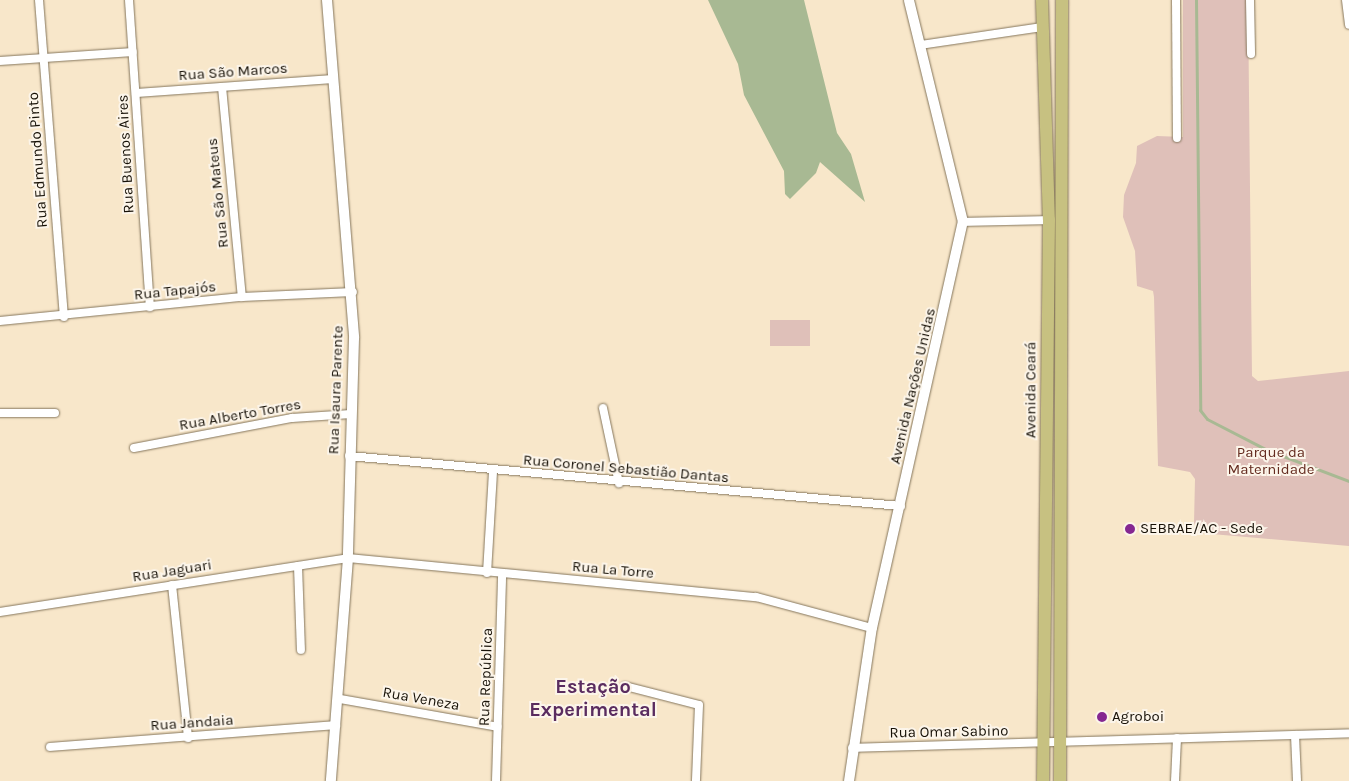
<!DOCTYPE html>
<meta charset="utf-8">
<style>
body{margin:0}
#map{position:relative;width:1349px;height:781px;overflow:hidden;background:#f8e7ca;font-family:Karla,sans-serif}
div>[style]{position:absolute}
.green>*{inset:0;background:#dfc0b9;transform-origin:0 0}
.water>*{inset:0;background:#a8b993}
.stream>*{height:3px;margin:-1.5px;padding:0 1.5px;transform-origin:1.5px;border-radius:1.5px;background:#a8b993}
.roads{filter:drop-shadow(0 0 1px #85765c) drop-shadow(0 0 1px #85765c)}
.minor>*{height:8px;margin:-4px;padding:0 4px;transform-origin:4px;border-radius:4px;background:#fff}
.tertiary>*{height:10px;margin:-5px;padding:0 5px;transform-origin:5px;border-radius:5px;background:#fff}
.primary>*{height:12px;margin:-6px;padding:0 6px;transform-origin:6px;border-radius:6px;background:#c7c181}
.dots>*{width:14px;height:14px;translate:-50% -50%;box-sizing:border-box;border:2px solid #fcf5ea;border-radius:50%}
span{translate:-50% -50%;white-space:nowrap;text-align:center;line-height:1.15;-webkit-text-stroke:4px #fcf5ea;paint-order:stroke}
.street-label{font-size:15px;color:#171107}
.park-label{font-size:15px;color:#642b1f}
.poi-label{font-size:15px;color:#171107}
.left{translate:0 -50%;text-align:left}
.district-label{font-size:20px;color:#5a2c5f;font-weight:700}
</style>
<div id="map">
<div class="green">
<div style="clip-path:polygon(1183px 0,1248px 0,1252px 376px,1258px 381px,1349px 371px,1349px 546px,1200px 533px,1194px 523px,1195px 479px,1190px 472px,1158px 466px,1154px 297px,1153px 291px,1137px 286px,1135px 251px,1123px 217px,1124px 195px,1136px 163px,1137px 146px,1157px 136px,1183px 137px)"></div>
<div style="left:770px;top:320px;width:40px;height:26px"></div>
</div>
<div class="water">
<div style="clip-path:polygon(708px 0,804px 0,837px 133px,851px 154px,865px 202px,820px 162px,816px 173px,790px 199px,785px 194px,784px 171px,744px 95px,738px 64px)"></div>
</div>
<div class="stream">
<div style="left:1196px;top:0;width:410px;rotate:89.4deg"></div>
<div style="left:1200px;top:410px;width:11px;rotate:52deg"></div>
<div style="left:1207px;top:419px;width:68px;rotate:27.3deg"></div>
<div style="left:1267px;top:450px;width:88px;rotate:20.7deg"></div>
</div>
<div class="roads">
<div class="minor">
<div style="left:39px;top:0;width:318px;rotate:85.5deg"></div>
<div style="left:129px;top:0;width:308px;rotate:86.1deg"></div>
<div style="left:1176px;top:0;width:138px;rotate:89.6deg"></div>
<div style="left:1250px;top:0;width:54px;rotate:88.9deg"></div>
<div style="left:1346px;top:0;width:25px;rotate:83deg"></div>
<div style="left:920px;top:45px;width:123px;rotate:-8.4deg"></div>
<div style="left:0;top:61px;width:133px;rotate:-3.9deg"></div>
<div style="left:222px;top:87px;width:211px;rotate:84.6deg"></div>
<div style="left:137px;top:93px;width:196px;rotate:-4.1deg"></div>
<div style="left:963px;top:222px;width:86px;rotate:-1.3deg"></div>
<div style="left:0;top:321px;width:243px;rotate:-5.7deg"></div>
<div style="left:242px;top:297px;width:111px;rotate:-2.6deg"></div>
<div style="left:603px;top:408px;width:77px;rotate:78deg"></div>
<div style="left:0;top:413px;width:55px"></div>
<div style="left:134px;top:448px;width:161px;rotate:-10.8deg"></div>
<div style="left:292px;top:418px;width:59px;rotate:-3.9deg"></div>
<div style="left:349px;top:456px;width:554px;rotate:5.18deg"></div>
<div style="left:298px;top:566px;width:84px;rotate:88deg"></div>
<div style="left:487px;top:573px;width:102px;rotate:-86.6deg"></div>
<div style="left:172px;top:585px;width:154px;rotate:84deg"></div>
<div style="left:0;top:612px;width:352px;rotate:-8.8deg"></div>
<div style="left:348px;top:558px;width:410px;rotate:5.5deg"></div>
<div style="left:756px;top:597px;width:120px;rotate:15deg"></div>
<div style="left:625px;top:686px;width:76px;rotate:14.4deg"></div>
<div style="left:699px;top:705px;width:76px;rotate:92.3deg"></div>
<div style="left:340px;top:699px;width:160px;rotate:10deg"></div>
<div style="left:1295px;top:735px;width:46px;rotate:87.5deg"></div>
<div style="left:50px;top:747px;width:287px;rotate:-4.4deg"></div>
<div style="left:852px;top:748px;width:497px;rotate:-1.7deg"></div>
<div style="left:496px;top:781px;width:207px;rotate:-88.3deg"></div>
<div style="left:1175px;top:781px;width:43px;rotate:-87.3deg"></div>
</div>
<div class="tertiary">
<div style="left:327px;top:0;width:339px;rotate:85.4deg"></div>
<div style="left:354px;top:338px;width:220px;rotate:91.6deg"></div>
<div style="left:348px;top:558px;width:224px;rotate:94.4deg"></div>
<div style="left:849px;top:781px;width:155px;rotate:-81.5deg"></div>
<div style="left:872px;top:628px;width:416px;rotate:-77.4deg"></div>
<div style="left:963px;top:222px;width:228px;rotate:-103.7deg"></div>
</div>
<div class="primary">
<div style="left:1042px;top:0;width:220px;rotate:88.2deg"></div>
<div style="left:1049px;top:220px;width:561px;rotate:90.61deg"></div>
<div style="left:1060px;top:781px;width:781px;rotate:-89.85deg"></div>
</div>
</div>
<div class="dots">
<div style="left:1130px;top:529px;background:#852791"></div>
<div style="left:1102px;top:717px;background:#852791"></div>
</div>
<div class="street-label">
<span style="left:233px;top:72px;rotate:-4deg">Rua São Marcos</span>
<span style="left:126px;top:154px;rotate:-93deg">Rua Buenos Aires</span>
<span style="left:38px;top:160px;rotate:-94deg">Rua Edmundo Pinto</span>
<span style="left:218px;top:193px;rotate:-96deg">Rua São Mateus</span>
<span style="left:175px;top:291px;rotate:-6deg">Rua Tapajós</span>
<span style="left:913px;top:386px;rotate:-77deg">Avenida Nações Unidas</span>
<span style="left:336px;top:390px;rotate:-88deg">Rua Isaura Parente</span>
<span style="left:1031px;top:390px;rotate:-90deg">Avenida Ceará</span>
<span style="left:240px;top:415px;rotate:-10deg">Rua Alberto Torres</span>
<span style="left:626px;top:469px;rotate:5deg">Rua Coronel Sebastião Dantas</span>
<span style="left:613px;top:570px;rotate:5deg">Rua La Torre</span>
<span style="left:172px;top:571px;rotate:-9deg">Rua Jaguari</span>
<span style="left:486px;top:677px;rotate:-88deg">Rua República</span>
<span style="left:421px;top:699px;rotate:10deg">Rua Veneza</span>
<span style="left:192px;top:723px;rotate:-4deg">Rua Jandaia</span>
<span style="left:949px;top:732px;rotate:-1deg">Rua Omar Sabino</span>
</div>
<div class="park-label">
<span style="left:1271px;top:461px">Parque da<br>Maternidade</span>
</div>
<div class="poi-label">
<span class="left" style="left:1140px;top:529px">SEBRAE/AC - Sede</span>
<span class="left" style="left:1112px;top:717px">Agroboi</span>
</div>
<div class="district-label">
<span style="left:593px;top:698px">Estação<br>Experimental</span>
</div>
</div>
